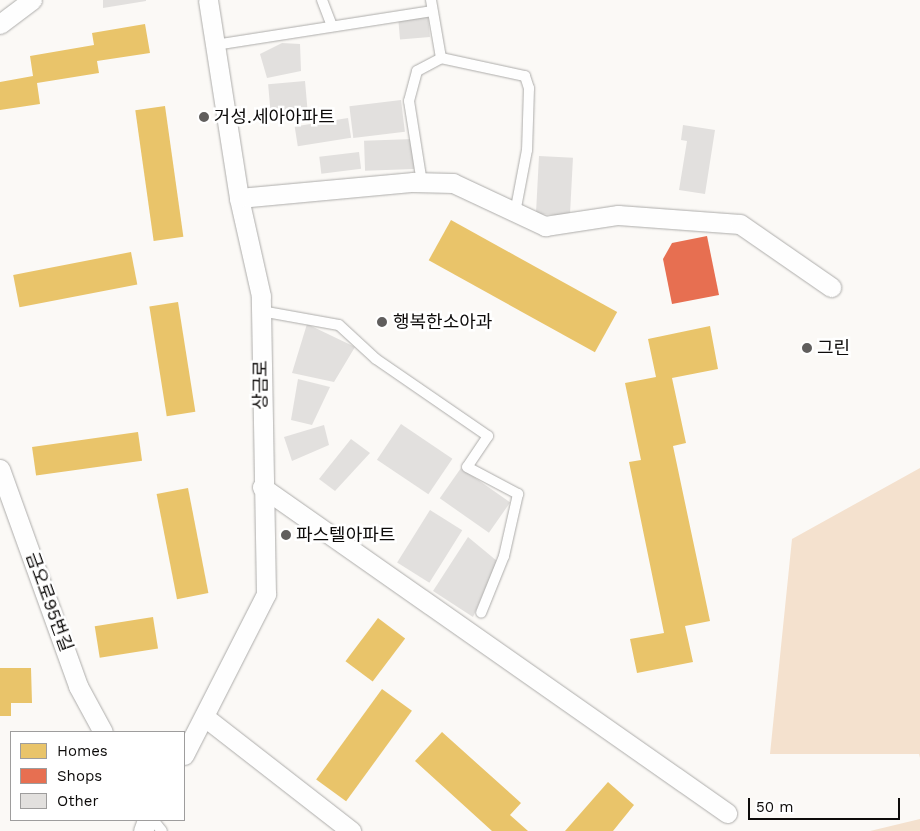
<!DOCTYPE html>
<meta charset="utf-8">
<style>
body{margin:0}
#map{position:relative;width:920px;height:831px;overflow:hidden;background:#fbf9f6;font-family:"Work Sans","Noto Sans KR",sans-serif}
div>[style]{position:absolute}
.green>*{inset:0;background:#f4e1ce}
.homes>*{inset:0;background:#e9c46a;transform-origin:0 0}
.shops>*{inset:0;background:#e76f51}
.building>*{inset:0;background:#e2e0de;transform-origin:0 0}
.roads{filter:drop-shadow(0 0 1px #adacaa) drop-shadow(0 0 1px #adacaa)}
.service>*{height:10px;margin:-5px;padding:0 5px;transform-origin:5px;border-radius:5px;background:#fefefe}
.minor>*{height:19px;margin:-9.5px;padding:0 9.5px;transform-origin:9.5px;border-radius:9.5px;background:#fefefe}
.dots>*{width:14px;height:14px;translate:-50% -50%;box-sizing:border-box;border:2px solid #fff;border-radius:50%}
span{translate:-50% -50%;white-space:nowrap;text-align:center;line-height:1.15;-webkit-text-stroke:5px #fff;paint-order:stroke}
.poi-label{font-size:18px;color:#0d0b0a}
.left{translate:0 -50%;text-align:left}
.street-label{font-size:18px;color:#0d0b0a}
.legend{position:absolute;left:10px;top:731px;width:175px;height:90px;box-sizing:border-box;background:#fff;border:1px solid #9e9d9d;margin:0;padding:6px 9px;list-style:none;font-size:15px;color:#0d0b0a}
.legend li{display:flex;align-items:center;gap:10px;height:25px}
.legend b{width:25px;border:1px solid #9e9d9d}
.scale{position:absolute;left:748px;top:798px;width:152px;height:22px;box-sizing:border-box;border:2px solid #0d0b0a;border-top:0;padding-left:6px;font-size:15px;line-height:18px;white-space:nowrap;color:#0d0b0a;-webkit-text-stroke:4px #fff;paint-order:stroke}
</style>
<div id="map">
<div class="green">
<div style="clip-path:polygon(920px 468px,920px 758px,919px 754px,770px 754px,792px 539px)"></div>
<div style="clip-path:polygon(920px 819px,920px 831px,870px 831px)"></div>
</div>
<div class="homes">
<div style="clip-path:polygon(145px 24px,150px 53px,97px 61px,99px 73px,37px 83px,40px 104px,0 110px,0 82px,33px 76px,30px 56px,94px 45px,92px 33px)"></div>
<div style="left:165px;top:106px;width:132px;height:30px;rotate:82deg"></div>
<div style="left:451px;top:220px;width:190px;height:46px;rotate:29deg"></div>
<div style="left:131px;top:252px;width:33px;height:120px;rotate:79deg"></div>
<div style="left:178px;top:302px;width:111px;height:29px;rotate:81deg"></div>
<div style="clip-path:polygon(710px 326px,718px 369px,672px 378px,686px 443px,673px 446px,710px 621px,685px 626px,693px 662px,637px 673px,630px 639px,664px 633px,629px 462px,641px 460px,625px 383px,656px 377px,648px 339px)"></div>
<div style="left:138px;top:432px;width:29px;height:107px;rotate:82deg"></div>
<div style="left:188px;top:488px;width:107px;height:32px;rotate:79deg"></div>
<div style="left:153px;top:617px;width:32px;height:59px;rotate:81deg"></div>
<div style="left:378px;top:618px;width:34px;height:54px;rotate:37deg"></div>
<div style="clip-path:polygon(0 668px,31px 668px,32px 703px,11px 703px,11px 716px,0 716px)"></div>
<div style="left:382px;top:689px;width:37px;height:112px;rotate:36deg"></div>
<div style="clip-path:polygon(442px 732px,521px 803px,510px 815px,528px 831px,492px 831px,415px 761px)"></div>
<div style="clip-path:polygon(608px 782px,634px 805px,613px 831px,565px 831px)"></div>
</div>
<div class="shops">
<div style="clip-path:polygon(707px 236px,719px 295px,672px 304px,663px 259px,672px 243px)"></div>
</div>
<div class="building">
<div style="clip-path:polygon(103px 0,146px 0,146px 1px,103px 8px)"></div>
<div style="left:428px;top:15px;width:22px;height:30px;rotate:85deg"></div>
<div style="clip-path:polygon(282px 43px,300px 44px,301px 71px,267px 78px,260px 54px)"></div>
<div style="left:305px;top:81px;width:34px;height:37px;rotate:85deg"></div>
<div style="left:401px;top:100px;width:32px;height:52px;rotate:83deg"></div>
<div style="left:348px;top:118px;width:20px;height:54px;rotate:81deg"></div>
<div style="clip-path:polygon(683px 125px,715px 130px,705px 194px,679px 190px,687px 141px,681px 140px)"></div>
<div style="left:413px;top:139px;width:30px;height:49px;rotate:88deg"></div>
<div style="left:359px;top:152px;width:17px;height:40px;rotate:83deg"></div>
<div style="left:539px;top:156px;width:34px;height:58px;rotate:3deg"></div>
<div style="clip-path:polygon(307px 324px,355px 347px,334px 382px,292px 373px)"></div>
<div style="clip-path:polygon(298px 379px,330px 387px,312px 425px,291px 420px)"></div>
<div style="left:401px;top:424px;width:62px;height:43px;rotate:34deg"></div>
<div style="clip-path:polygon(324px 425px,329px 445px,292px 461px,284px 437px)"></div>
<div style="clip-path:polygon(351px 439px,370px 453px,335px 491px,319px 479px)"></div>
<div style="left:461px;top:468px;width:60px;height:37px;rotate:35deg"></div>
<div style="left:430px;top:510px;width:38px;height:62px;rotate:32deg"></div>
<div style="clip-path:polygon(468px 537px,497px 561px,473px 617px,433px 591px)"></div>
</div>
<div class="roads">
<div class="service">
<div style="left:322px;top:0;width:28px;rotate:69deg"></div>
<div style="left:431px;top:0;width:59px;rotate:80.2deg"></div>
<div style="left:441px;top:58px;width:86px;rotate:12.1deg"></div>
<div style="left:525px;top:76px;width:13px;rotate:72deg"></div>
<div style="left:529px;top:88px;width:62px;rotate:91.8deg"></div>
<div style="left:527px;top:150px;width:64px;rotate:100.8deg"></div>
<div style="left:215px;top:45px;width:220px;rotate:-8.9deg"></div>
<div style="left:422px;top:183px;width:83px;rotate:-99deg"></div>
<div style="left:409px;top:101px;width:31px;rotate:-75deg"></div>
<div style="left:417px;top:71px;width:27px;rotate:-28deg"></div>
<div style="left:261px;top:311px;width:79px;rotate:10.2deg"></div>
<div style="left:339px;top:325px;width:50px;rotate:42.6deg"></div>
<div style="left:376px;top:359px;width:136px;rotate:34.5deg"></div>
<div style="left:488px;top:436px;width:37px;rotate:124deg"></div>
<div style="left:467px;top:467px;width:58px;rotate:27.9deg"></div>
<div style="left:518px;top:494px;width:64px;rotate:102.7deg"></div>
<div style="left:504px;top:556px;width:61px;rotate:112deg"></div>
<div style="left:153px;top:820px;width:14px;rotate:51deg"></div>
</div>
<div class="minor">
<div style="left:0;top:24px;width:40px;rotate:-37deg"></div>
<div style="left:239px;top:198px;width:175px;rotate:-5.3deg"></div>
<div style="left:413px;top:182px;width:40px;rotate:1.4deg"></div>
<div style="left:453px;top:183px;width:102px;rotate:25.1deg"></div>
<div style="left:545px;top:226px;width:74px;rotate:-8.6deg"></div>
<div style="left:618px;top:215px;width:122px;rotate:4.2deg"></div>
<div style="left:740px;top:224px;width:111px;rotate:34.7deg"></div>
<div style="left:0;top:469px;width:231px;rotate:70.2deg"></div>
<div style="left:78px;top:686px;width:52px;rotate:61.5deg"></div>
<div style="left:262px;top:487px;width:568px;rotate:35.03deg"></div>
<div style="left:206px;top:718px;width:184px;rotate:37.9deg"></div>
<div style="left:184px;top:755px;width:181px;rotate:-63deg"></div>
<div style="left:266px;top:594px;width:298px;rotate:-91deg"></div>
<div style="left:261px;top:296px;width:100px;rotate:-102.7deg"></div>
<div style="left:239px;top:198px;width:200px;rotate:-98.9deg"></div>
<div style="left:143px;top:831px;width:12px;rotate:-70deg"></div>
</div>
</div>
<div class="dots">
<div style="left:204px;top:117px;background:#605e5d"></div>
<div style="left:382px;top:322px;background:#605e5d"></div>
<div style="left:807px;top:348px;background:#605e5d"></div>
<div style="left:286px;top:535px;background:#605e5d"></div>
</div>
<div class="poi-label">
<span class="left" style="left:214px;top:117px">거성.세아아파트</span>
<span class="left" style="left:393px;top:322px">행복한소아과</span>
<span class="left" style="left:817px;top:348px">그린</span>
<span class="left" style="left:296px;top:535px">파스텔아파트</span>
</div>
<div class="street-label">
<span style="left:261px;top:385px;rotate:-90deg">상금로</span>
<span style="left:49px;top:602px;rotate:70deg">금오로95번길</span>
</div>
<ul class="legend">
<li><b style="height:14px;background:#e9c46a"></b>Homes</li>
<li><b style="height:14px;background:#e76f51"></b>Shops</li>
<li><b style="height:14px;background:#e2e0de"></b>Other</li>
</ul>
<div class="scale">50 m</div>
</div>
